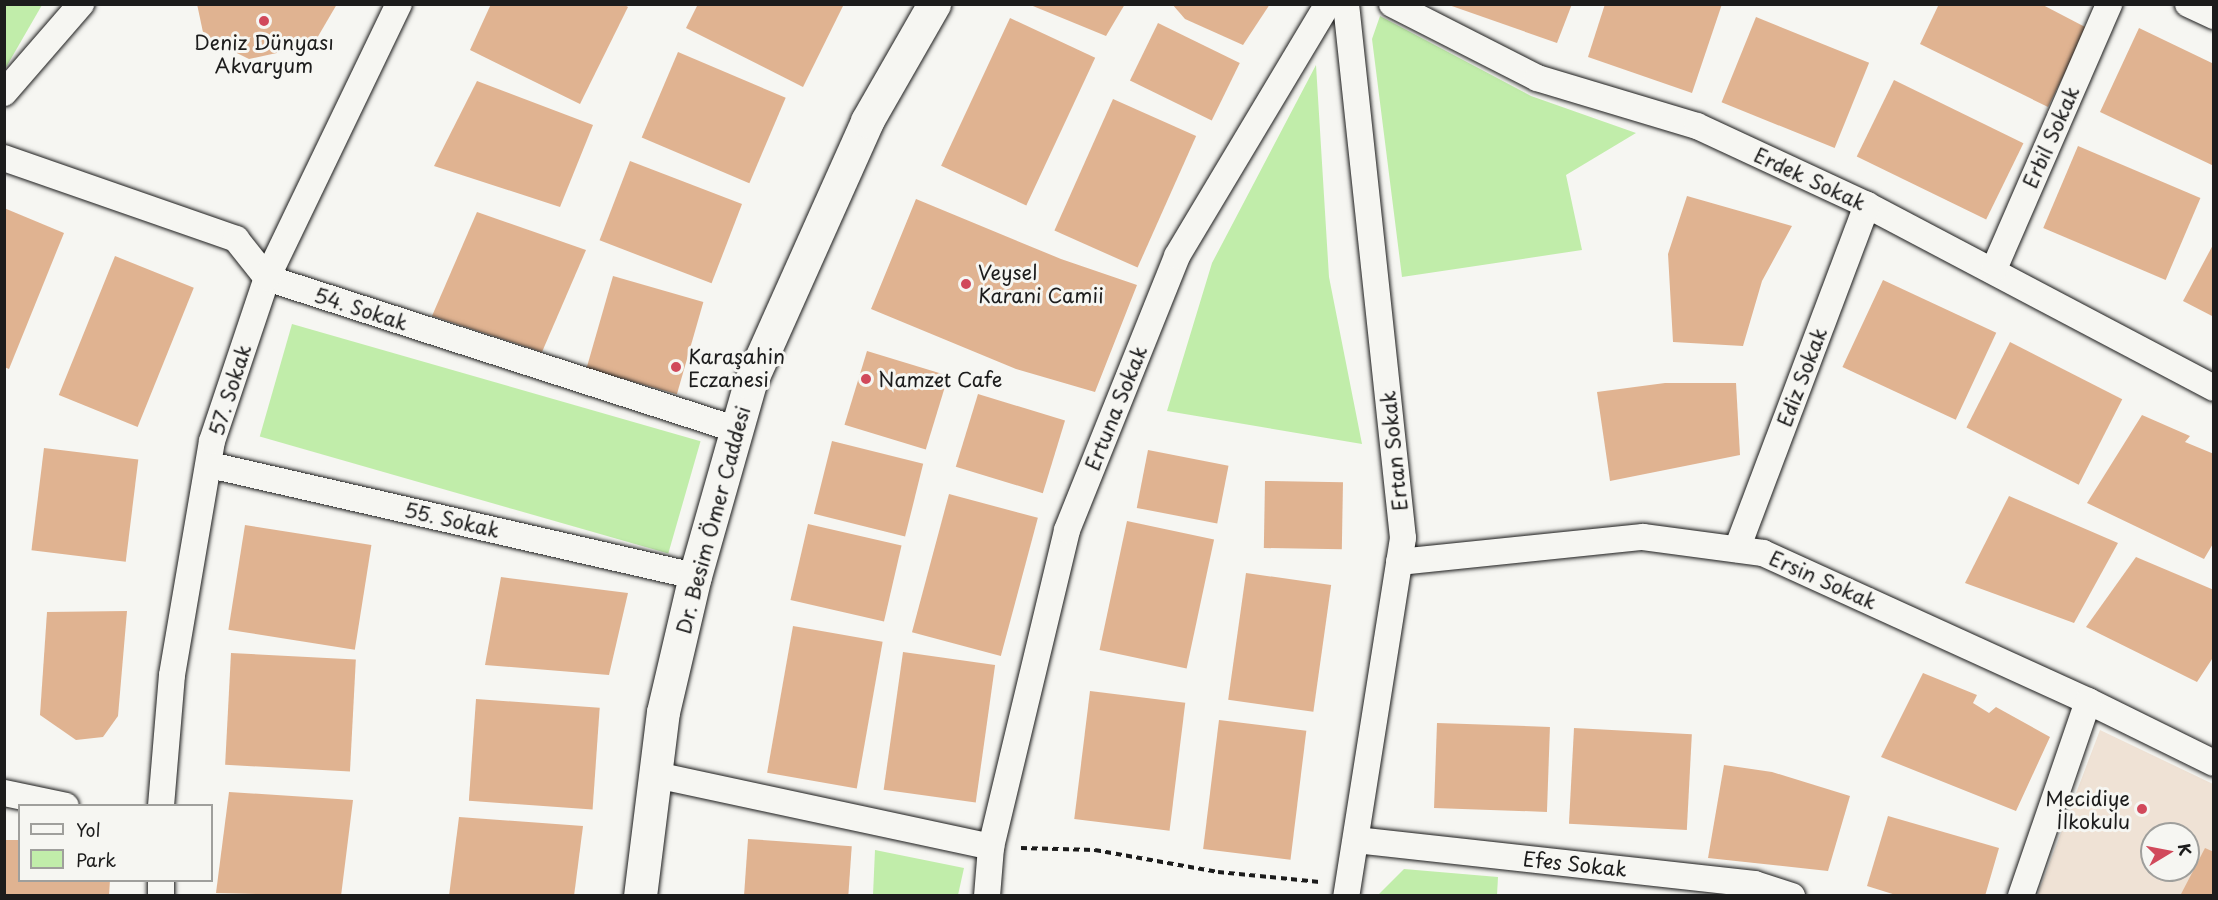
<!DOCTYPE html>
<meta charset="utf-8">
<style>
body{margin:0}
#map{position:relative;width:2218px;height:900px;overflow:hidden;background:#f6f6f2;font-family:"Playpen Sans",sans-serif}
div>[style]{position:absolute}
.built>*{inset:0;background:#efe2d5}
.green>*{inset:0;background:#c1edaa;transform-origin:0 0}
.building>*{inset:0;background:#e0b391;transform-origin:0 0}
.path>*{height:4px;margin-top:-2px;transform-origin:0;background:repeating-linear-gradient(90deg,#1c1c1c 0 6px,transparent 0 10.5px)}
.roads{filter:drop-shadow(0 0 2px #1c1c1c) drop-shadow(0 0 2px #1c1c1c)}
.street>*{height:26px;margin:-13px;padding:0 13px;transform-origin:13px;border-radius:13px;background:#f6f6f2}
.secondary>*{height:33px;margin:-16.5px;padding:0 16.5px;transform-origin:16.5px;border-radius:16.5px;background:#f6f6f2}
.dots>*{width:16px;height:16px;translate:-50% -50%;box-sizing:border-box;border:3px solid #f6f6f2;border-radius:50%}
span{translate:-50% -50%;white-space:nowrap;text-align:center;line-height:1.15;-webkit-text-stroke:6px #f6f6f2;paint-order:stroke}
.poi-label{font-size:20px;color:#1c1c1c}
.left{translate:0 -50%;text-align:left}
.right{translate:-100% -50%;text-align:right}
.street-label{font-size:20px;color:#1c1c1c}
.frame{position:absolute;inset:0;border:6px solid #1c1c1c;pointer-events:none}
.legend{position:absolute;left:18px;top:804px;width:195px;height:78px;box-sizing:border-box;background:#f6f6f2;border:2px solid #9f9f9c;margin:0;padding:8px 10px;list-style:none;font-size:18px;color:#1c1c1c}
.legend li{display:flex;align-items:center;gap:12px;height:30px}
.legend b{width:30px;border:2px solid #9f9f9c}
.north{position:absolute;left:2140px;top:822px;width:60px;height:60px;box-sizing:border-box;background:#f6f6f2;border:2px solid #9f9f9c;border-radius:50%;rotate:80deg;font-size:16px;font-weight:700;line-height:24px;text-align:center;color:#1c1c1c}
.north::after{content:'';display:block;margin:auto;width:21px;height:27px;background:#d1495b;clip-path:polygon(50% 0,100% 100%,50% 72%,0 100%)}
</style>
<div id="map">
<div class="built">
<div style="clip-path:polygon(evenodd,2100px 730px,2213px 784px,2213px 895px,2037px 896px,2100px 730px,2152px 834px,2188px 834px,2188px 870px,2152px 870px,2152px 834px)"></div>
</div>
<div class="green">
<div style="clip-path:polygon(5px 4px,42px 5px,5px 69px,4px 5px)"></div>
<div style="clip-path:polygon(1380px 16px,1531px 96px,1636px 133px,1566px 175px,1582px 250px,1402px 277px,1372px 39px)"></div>
<div style="clip-path:polygon(1316px 65px,1329px 277px,1362px 444px,1167px 411px,1212px 263px)"></div>
<div style="left:292px;top:324px;width:425px;height:117px;rotate:16deg"></div>
<div style="clip-path:polygon(875px 850px,964px 868px,958px 895px,873px 895px)"></div>
<div style="clip-path:polygon(1404px 869px,1498px 877px,1497px 895px,1378px 895px)"></div>
</div>
<div class="building">
<div style="clip-path:polygon(197px 4px,337px 4px,313px 45px,249px 59px,204px 37px)"></div>
<div style="clip-path:polygon(491px 4px,623px 4px,628px 7px,580px 104px,470px 50px)"></div>
<div style="clip-path:polygon(698px 4px,844px 4px,803px 87px,686px 28px)"></div>
<div style="clip-path:polygon(1028px 4px,1125px 4px,1106px 36px)"></div>
<div style="clip-path:polygon(1172px 4px,1270px 4px,1243px 45px,1185px 19px)"></div>
<div style="clip-path:polygon(1446px 4px,1572px 4px,1557px 43px)"></div>
<div style="clip-path:polygon(1605px 4px,1722px 4px,1692px 93px,1588px 57px)"></div>
<div style="clip-path:polygon(1939px 4px,2041px 4px,2087px 28px,2048px 107px,1920px 44px)"></div>
<div style="left:1756px;top:17px;width:122px;height:92px;rotate:22deg"></div>
<div style="left:1010px;top:18px;width:94px;height:163px;rotate:25deg"></div>
<div style="left:1158px;top:23px;width:91px;height:64px;rotate:26deg"></div>
<div style="clip-path:polygon(2139px 28px,2214px 64px,2214px 166px,2100px 112px)"></div>
<div style="left:678px;top:52px;width:117px;height:93px;rotate:23deg"></div>
<div style="left:1894px;top:80px;width:144px;height:85px;rotate:26deg"></div>
<div style="clip-path:polygon(477px 81px,593px 125px,560px 207px,434px 166px)"></div>
<div style="left:1113px;top:99px;width:91px;height:144px;rotate:24deg"></div>
<div style="left:2078px;top:146px;width:133px;height:89px;rotate:23deg"></div>
<div style="left:630px;top:161px;width:120px;height:85px;rotate:21deg"></div>
<div style="clip-path:polygon(1687px 196px,1792px 226px,1762px 281px,1743px 346px,1673px 342px,1668px 254px)"></div>
<div style="clip-path:polygon(916px 199px,1061px 259px,1137px 285px,1095px 392px,1016px 369px,871px 309px)"></div>
<div style="clip-path:polygon(4px 208px,64px 233px,9px 369px,4px 367px)"></div>
<div style="clip-path:polygon(477px 212px,586px 250px,542px 352px,432px 316px)"></div>
<div style="clip-path:polygon(2214px 243px,2214px 317px,2183px 301px)"></div>
<div style="left:115px;top:256px;width:85px;height:150px;rotate:22deg"></div>
<div style="left:613px;top:276px;width:94px;height:96px;rotate:16deg"></div>
<div style="left:1883px;top:280px;width:125px;height:96px;rotate:25deg"></div>
<div style="left:2010px;top:342px;width:126px;height:96px;rotate:27deg"></div>
<div style="left:867px;top:351px;width:85px;height:77px;rotate:17deg"></div>
<div style="clip-path:polygon(1665px 383px,1736px 383px,1740px 455px,1610px 481px,1597px 392px)"></div>
<div style="left:978px;top:394px;width:91px;height:76px;rotate:17deg"></div>
<div style="clip-path:polygon(2142px 415px,2190px 436px,2185px 442px,2214px 454px,2214px 542px,2204px 559px,2087px 503px)"></div>
<div style="left:832px;top:441px;width:94px;height:75px;rotate:14deg"></div>
<div style="left:44px;top:448px;width:95px;height:103px;rotate:7deg"></div>
<div style="left:1148px;top:450px;width:82px;height:59px;rotate:11deg"></div>
<div style="left:1265px;top:481px;width:78px;height:67px;rotate:1deg"></div>
<div style="left:949px;top:494px;width:92px;height:143px;rotate:15deg"></div>
<div style="clip-path:polygon(2009px 496px,2118px 543px,2074px 623px,1965px 583px)"></div>
<div style="left:1127px;top:521px;width:89px;height:132px;rotate:12deg"></div>
<div style="left:808px;top:524px;width:96px;height:78px;rotate:13deg"></div>
<div style="left:245px;top:525px;width:128px;height:106px;rotate:9deg"></div>
<div style="clip-path:polygon(2136px 557px,2214px 590px,2214px 656px,2197px 682px,2086px 627px)"></div>
<div style="left:1246px;top:573px;width:86px;height:128px;rotate:8deg"></div>
<div style="clip-path:polygon(501px 577px,628px 593px,609px 675px,485px 665px)"></div>
<div style="clip-path:polygon(127px 611px,118px 716px,103px 737px,76px 740px,40px 715px,47px 612px)"></div>
<div style="left:793px;top:626px;width:91px;height:149px;rotate:10deg"></div>
<div style="left:903px;top:652px;width:93px;height:139px;rotate:8deg"></div>
<div style="left:231px;top:653px;width:125px;height:112px;rotate:3deg"></div>
<div style="clip-path:polygon(1923px 673px,1977px 695px,1973px 703px,1989px 713px,1996px 707px,2050px 737px,2016px 811px,1881px 757px)"></div>
<div style="left:1090px;top:691px;width:96px;height:129px;rotate:7deg"></div>
<div style="left:476px;top:699px;width:124px;height:102px;rotate:4deg"></div>
<div style="left:1219px;top:720px;width:88px;height:130px;rotate:7deg"></div>
<div style="left:1437px;top:723px;width:113px;height:85px;rotate:2deg"></div>
<div style="left:1574px;top:728px;width:118px;height:96px;rotate:3deg"></div>
<div style="clip-path:polygon(1724px 765px,1772px 772px,1850px 796px,1828px 871px,1708px 858px)"></div>
<div style="clip-path:polygon(229px 792px,353px 800px,341px 896px,216px 893px)"></div>
<div style="clip-path:polygon(1888px 816px,1999px 848px,1985px 896px,1899px 896px,1867px 886px)"></div>
<div style="clip-path:polygon(459px 817px,583px 826px,574px 896px,449px 896px)"></div>
<div style="left:748px;top:839px;width:104px;height:57px;rotate:4deg"></div>
<div style="clip-path:polygon(4px 840px,20px 840px,20px 880px,110px 880px,109px 896px,4px 896px)"></div>
<div style="clip-path:polygon(2205px 848px,2214px 852px,2214px 896px,2180px 896px)"></div>
</div>
<div class="path">
<div style="left:1021px;top:848px;width:74px;rotate:1.5deg"></div>
<div style="left:1095px;top:850px;width:125px;rotate:10.1deg"></div>
<div style="left:1218px;top:872px;width:102px;rotate:5.6deg"></div>
</div>
<div class="roads">
<div class="street">
<div style="left:1346px;top:4px;width:537px;rotate:83.91deg"></div>
<div style="left:1403px;top:538px;width:363px;rotate:99deg"></div>
<div style="left:1392px;top:4px;width:163px;rotate:27deg"></div>
<div style="left:1537px;top:78px;width:167px;rotate:16.7deg"></div>
<div style="left:1697px;top:126px;width:187px;rotate:24.9deg"></div>
<div style="left:1867px;top:205px;width:392px;rotate:27.8deg"></div>
<div style="left:2188px;top:4px;width:29px;rotate:25deg"></div>
<div style="left:4px;top:93px;width:118px;rotate:-49.1deg"></div>
<div style="left:4px;top:158px;width:246px;rotate:19.2deg"></div>
<div style="left:236px;top:239px;width:50px;rotate:51.5deg"></div>
<div style="left:267px;top:278px;width:494px;rotate:17.9deg"></div>
<div style="left:1994px;top:269px;width:289px;rotate:-66.5deg"></div>
<div style="left:210px;top:465px;width:498px;rotate:12.9deg"></div>
<div style="left:1737px;top:549px;width:368px;rotate:-69.3deg"></div>
<div style="left:1399px;top:562px;width:245px;rotate:-5.9deg"></div>
<div style="left:1643px;top:537px;width:121px;rotate:7.6deg"></div>
<div style="left:1763px;top:553px;width:357px;rotate:24.5deg"></div>
<div style="left:2088px;top:701px;width:140px;rotate:26.2deg"></div>
<div style="left:656px;top:775px;width:343px;rotate:12.1deg"></div>
<div style="left:4px;top:793px;width:63px;rotate:11.8deg"></div>
<div style="left:161px;top:806px;width:131px;rotate:-85.2deg"></div>
<div style="left:172px;top:675px;width:237px;rotate:-80.3deg"></div>
<div style="left:212px;top:441px;width:172px;rotate:-71.4deg"></div>
<div style="left:267px;top:278px;width:304px;rotate:-64.3deg"></div>
<div style="left:1356px;top:840px;width:401px;rotate:6.3deg"></div>
<div style="left:1755px;top:884px;width:39px;rotate:18deg"></div>
<div style="left:161px;top:880px;width:16px;rotate:90deg"></div>
<div style="left:987px;top:896px;width:49px;rotate:-85.3deg"></div>
<div style="left:991px;top:847px;width:326px;rotate:-76.5deg"></div>
<div style="left:1067px;top:530px;width:295px;rotate:-68.1deg"></div>
<div style="left:1177px;top:256px;width:294px;rotate:-59.1deg"></div>
<div style="left:2021px;top:896px;width:206px;rotate:-71deg"></div>
</div>
<div class="secondary">
<div style="left:640px;top:896px;width:185px;rotate:-82.9deg"></div>
<div style="left:663px;top:712px;width:140px;rotate:-76.8deg"></div>
<div style="left:695px;top:576px;width:201px;rotate:-74.1deg"></div>
<div style="left:750px;top:383px;width:287px;rotate:-65.9deg"></div>
<div style="left:867px;top:121px;width:135px;rotate:-60.2deg"></div>
</div>
</div>
<div class="dots">
<div style="left:264px;top:21px;background:#d1495b"></div>
<div style="left:966px;top:284px;background:#d1495b"></div>
<div style="left:676px;top:367px;background:#d1495b"></div>
<div style="left:866px;top:379px;background:#d1495b"></div>
<div style="left:2142px;top:809px;background:#d1495b"></div>
</div>
<div class="poi-label">
<span style="left:264px;top:54px">Deniz Dünyası<br>Akvaryum</span>
<span class="left" style="left:978px;top:284px">Veysel<br>Karani Camii</span>
<span class="left" style="left:688px;top:368px">Karaşahin<br>Eczanesi</span>
<span class="left" style="left:878px;top:379px">Namzet Cafe</span>
<span class="right" style="left:2130px;top:810px">Mecidiye<br>İlkokulu</span>
</div>
<div class="street-label">
<span style="left:2051px;top:137px;rotate:-66deg">Erbil Sokak</span>
<span style="left:1810px;top:179px;rotate:25deg">Erdek Sokak</span>
<span style="left:361px;top:309px;rotate:18deg">54. Sokak</span>
<span style="left:1802px;top:377px;rotate:-69deg">Ediz Sokak</span>
<span style="left:230px;top:390px;rotate:-72deg">57. Sokak</span>
<span style="left:1116px;top:408px;rotate:-68deg">Ertuna Sokak</span>
<span style="left:1394px;top:451px;rotate:-96deg">Ertan Sokak</span>
<span style="left:452px;top:520px;rotate:13deg">55. Sokak</span>
<span style="left:713px;top:520px;rotate:-75deg">Dr. Besim Ömer Caddesi</span>
<span style="left:1823px;top:580px;rotate:24deg">Ersin Sokak</span>
<span style="left:1575px;top:864px;rotate:6deg">Efes Sokak</span>
</div>
<div class="frame"></div>
<ul class="legend">
<li><b style="height:8px;background:#f6f6f2"></b>Yol</li>
<li><b style="height:16px;background:#c1edaa"></b>Park</li>
</ul>
<div class="north">K</div>
</div>
